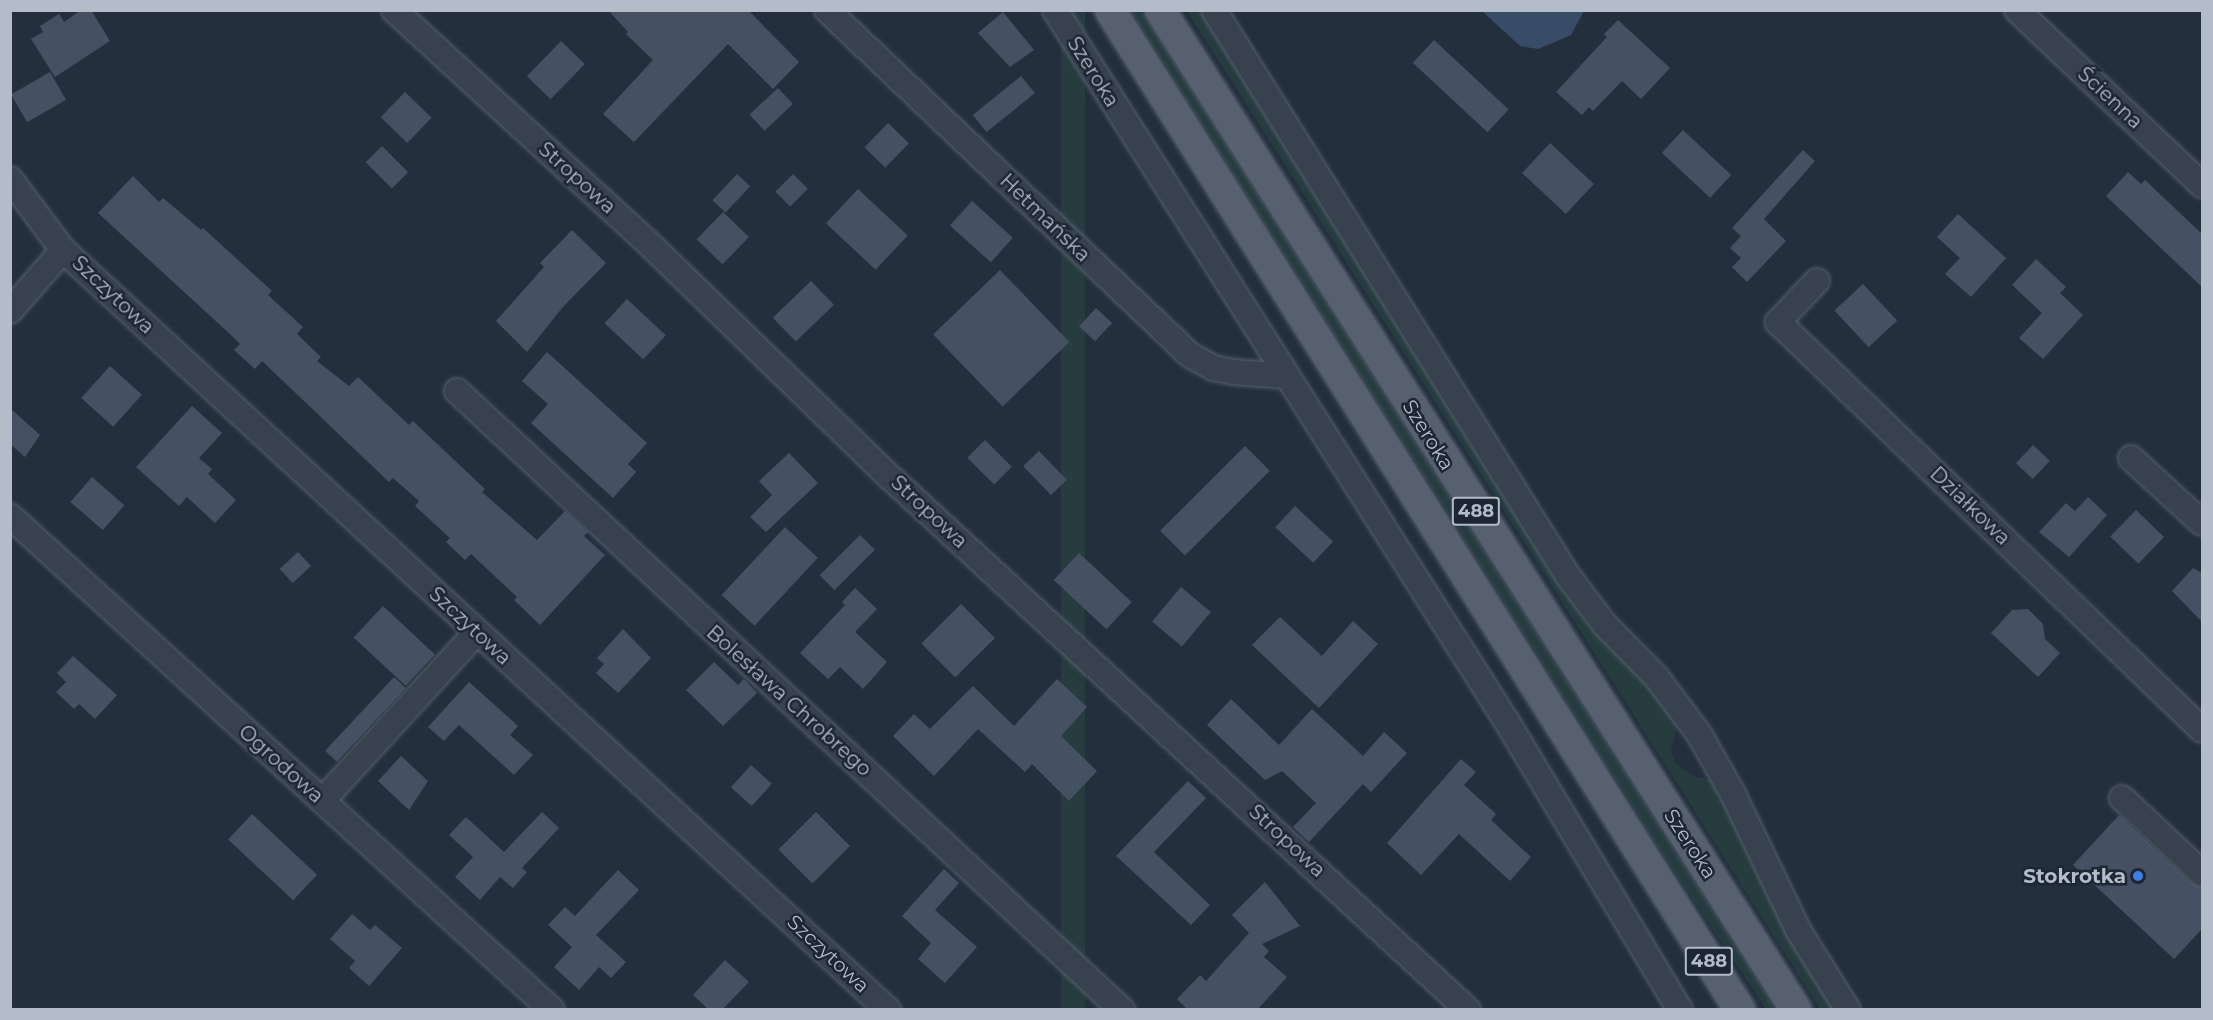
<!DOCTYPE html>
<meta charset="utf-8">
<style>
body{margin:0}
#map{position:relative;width:2213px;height:1020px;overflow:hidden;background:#242f3e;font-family:Montserrat,sans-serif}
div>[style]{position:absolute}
.green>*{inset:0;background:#263c3f;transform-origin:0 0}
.water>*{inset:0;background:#394c67}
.building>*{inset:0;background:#455162;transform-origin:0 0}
.roads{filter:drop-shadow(0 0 2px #565f6c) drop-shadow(0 0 2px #565f6c)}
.minor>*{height:24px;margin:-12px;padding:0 12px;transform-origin:12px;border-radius:12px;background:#38414e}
.major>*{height:30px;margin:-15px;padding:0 15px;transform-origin:15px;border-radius:15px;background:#56606e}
.dots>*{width:16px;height:16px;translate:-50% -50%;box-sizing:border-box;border:3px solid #1d2633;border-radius:50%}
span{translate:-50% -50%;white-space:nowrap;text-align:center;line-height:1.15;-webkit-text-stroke:5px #1d2633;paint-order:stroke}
.shield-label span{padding:2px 4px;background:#1d2633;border:2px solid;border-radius:4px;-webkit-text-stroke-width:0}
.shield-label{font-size:18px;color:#b4bcc9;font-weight:700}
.street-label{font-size:20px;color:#b4bcc9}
.poi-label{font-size:20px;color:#b4bcc9;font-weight:700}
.right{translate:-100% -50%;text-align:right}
.frame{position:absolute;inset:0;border:12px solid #b4bcc9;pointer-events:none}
</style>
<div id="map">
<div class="green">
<div style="left:1061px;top:11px;width:24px;height:1179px"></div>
<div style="clip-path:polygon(1131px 11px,1141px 11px,1775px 1009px,1766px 1009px,1675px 873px)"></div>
<div style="clip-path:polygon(1187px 11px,1206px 11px,1678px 724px,1671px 751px,1676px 764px,1695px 777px,1713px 780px,1839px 1009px,1820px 1009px)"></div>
</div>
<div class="water">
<div style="clip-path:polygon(1482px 11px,1584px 11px,1571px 35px,1538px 49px,1520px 46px)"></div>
</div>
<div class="building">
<div style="clip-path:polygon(81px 10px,91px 10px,110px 41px,55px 77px,31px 39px,43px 32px,40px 26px,59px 14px,64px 22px)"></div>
<div style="clip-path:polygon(608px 10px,748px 10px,799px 62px,773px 89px,728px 44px,634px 142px,603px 114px,653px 60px,626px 34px,628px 32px)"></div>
<div style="clip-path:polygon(1003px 12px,1034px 50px,1010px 67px,978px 33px)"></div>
<div style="clip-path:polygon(1618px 20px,1670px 68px,1641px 99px,1622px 81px,1593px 111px,1589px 107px,1582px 115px,1556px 92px,1607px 37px,1604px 34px)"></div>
<div style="left:1434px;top:40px;width:102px;height:31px;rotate:43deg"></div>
<div style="left:561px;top:41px;width:33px;height:49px;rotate:44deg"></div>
<div style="left:50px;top:72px;width:32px;height:45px;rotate:60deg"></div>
<div style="left:1021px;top:76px;width:22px;height:62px;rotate:51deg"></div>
<div style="left:778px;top:88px;width:22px;height:39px;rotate:47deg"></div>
<div style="left:405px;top:92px;width:37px;height:35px;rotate:44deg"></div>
<div style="left:888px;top:123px;width:29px;height:34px;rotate:44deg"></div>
<div style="left:1683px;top:130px;width:66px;height:31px;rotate:43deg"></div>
<div style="left:1550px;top:143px;width:60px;height:41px;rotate:43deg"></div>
<div style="left:382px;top:146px;width:37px;height:23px;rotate:45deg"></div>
<div style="clip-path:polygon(1803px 150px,1815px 161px,1764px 219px,1786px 241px,1747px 282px,1732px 267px,1741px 258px,1730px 248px,1741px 236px,1732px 228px)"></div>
<div style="clip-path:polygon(2128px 172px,2141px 184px,2145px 180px,2202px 234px,2202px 287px,2106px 196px)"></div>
<div style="left:737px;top:174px;width:18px;height:36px;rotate:43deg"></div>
<div style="left:793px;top:174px;width:21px;height:25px;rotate:45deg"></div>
<div style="clip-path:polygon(133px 176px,159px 202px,163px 198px,201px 230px,203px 228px,272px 291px,268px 295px,303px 327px,297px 334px,321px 357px,317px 361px,349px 386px,358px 377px,409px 425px,413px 421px,485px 489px,482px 492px,537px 540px,565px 511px,588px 532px,584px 536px,605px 555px,540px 625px,514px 600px,517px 597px,471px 554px,465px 560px,446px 542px,450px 538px,415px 506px,419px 501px,393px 478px,389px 482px,262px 361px,255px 369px,234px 350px,240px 344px,231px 335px,98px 213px)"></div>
<div style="left:858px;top:189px;width:68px;height:47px;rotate:43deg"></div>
<div style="left:972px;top:201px;width:55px;height:33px;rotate:42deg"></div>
<div style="left:723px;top:212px;width:36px;height:38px;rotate:44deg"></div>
<div style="clip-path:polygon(1958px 214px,2006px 258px,1971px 297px,1945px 274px,1960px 258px,1937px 237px)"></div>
<div style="clip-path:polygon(572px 230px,606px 263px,562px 308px,527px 352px,496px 321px,544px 267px,540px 263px)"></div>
<div style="clip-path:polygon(2036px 259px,2066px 287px,2060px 293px,2083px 315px,2043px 359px,2019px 338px,2042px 313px,2012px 285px)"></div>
<div style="left:1000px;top:270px;width:100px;height:93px;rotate:46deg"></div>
<div style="left:811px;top:281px;width:33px;height:53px;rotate:46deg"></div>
<div style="left:1863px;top:284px;width:50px;height:39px;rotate:47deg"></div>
<div style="left:627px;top:299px;width:53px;height:33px;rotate:43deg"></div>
<div style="left:1096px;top:308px;width:22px;height:25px;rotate:43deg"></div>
<div style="clip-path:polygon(547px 352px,647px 443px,628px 464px,636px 472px,613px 498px,531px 423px,548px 404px,522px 381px)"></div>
<div style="left:110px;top:366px;width:43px;height:43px;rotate:42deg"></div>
<div style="clip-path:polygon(192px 406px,222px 433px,199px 458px,212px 469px,208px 474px,236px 500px,215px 523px,187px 497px,179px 506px,136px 467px)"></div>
<div style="clip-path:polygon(10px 408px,40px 435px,25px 457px,10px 444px)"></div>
<div style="left:985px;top:440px;width:38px;height:25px;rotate:45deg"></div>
<div style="left:2033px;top:445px;width:23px;height:25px;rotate:43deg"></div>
<div style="left:1245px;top:446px;width:35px;height:120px;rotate:45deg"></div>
<div style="left:1039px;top:451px;width:40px;height:22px;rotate:46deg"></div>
<div style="clip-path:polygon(789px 453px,818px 483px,766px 532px,750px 517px,772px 495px,759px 481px)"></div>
<div style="left:92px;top:477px;width:43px;height:33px;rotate:41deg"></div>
<div style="clip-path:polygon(2088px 497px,2107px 515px,2069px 557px,2039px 532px,2066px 503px,2075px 511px)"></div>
<div style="left:1295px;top:506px;width:52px;height:29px;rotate:43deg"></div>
<div style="left:2136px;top:510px;width:39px;height:37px;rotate:44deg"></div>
<div style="left:785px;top:527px;width:45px;height:93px;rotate:43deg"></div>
<div style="left:860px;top:535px;width:21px;height:57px;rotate:45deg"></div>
<div style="left:298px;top:552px;width:19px;height:25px;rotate:47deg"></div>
<div style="left:1079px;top:553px;width:72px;height:37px;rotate:43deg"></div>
<div style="clip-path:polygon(2193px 568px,2202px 573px,2202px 622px,2172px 591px)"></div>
<div style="left:1181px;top:587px;width:39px;height:45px;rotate:40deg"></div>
<div style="clip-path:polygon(855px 588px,877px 609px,855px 632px,887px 662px,863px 689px,840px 667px,828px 679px,800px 653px,845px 605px,842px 602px)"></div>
<div style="left:961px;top:604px;width:48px;height:56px;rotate:45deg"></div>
<div style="left:383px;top:606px;width:71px;height:43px;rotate:43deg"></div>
<div style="clip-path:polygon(2028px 609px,2043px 624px,2045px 639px,2060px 653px,2038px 677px,1991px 633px,2012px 610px)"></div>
<div style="clip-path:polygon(1280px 617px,1322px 656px,1353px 621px,1378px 644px,1319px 708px,1252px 645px)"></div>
<div style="clip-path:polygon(623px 629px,651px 658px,618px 693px,596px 673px,604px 664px,597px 658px)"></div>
<div style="clip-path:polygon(73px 656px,117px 695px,95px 719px,79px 704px,74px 709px,56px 692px,66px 682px,57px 673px)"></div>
<div style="clip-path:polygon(714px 662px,738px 685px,744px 679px,757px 693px,723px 726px,686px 690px)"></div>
<div style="left:394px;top:677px;width:16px;height:101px;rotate:43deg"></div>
<div style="clip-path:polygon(1057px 679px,1087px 707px,1061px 736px,1097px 771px,1069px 801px,1032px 764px,1025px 772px,978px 729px,934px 776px,893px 736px,914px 714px,930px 729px,973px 686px,1014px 726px)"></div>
<div style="clip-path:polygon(469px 682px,518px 726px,510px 735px,533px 755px,514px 775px,459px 725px,444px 741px,428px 727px)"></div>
<div style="clip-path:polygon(1231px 699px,1279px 745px,1312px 709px,1363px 756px,1384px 732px,1407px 753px,1371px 792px,1363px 784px,1309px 842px,1293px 827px,1316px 803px,1282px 771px,1265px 780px,1207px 725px)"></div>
<div style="clip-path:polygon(401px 756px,428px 781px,409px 810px,378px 781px)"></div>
<div style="clip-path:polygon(1461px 759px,1476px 772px,1464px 785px,1496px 814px,1491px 820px,1531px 857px,1510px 881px,1459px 834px,1421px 875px,1387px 843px)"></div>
<div style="left:751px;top:765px;width:28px;height:30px;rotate:42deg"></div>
<div style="clip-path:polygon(1188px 781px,1206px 798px,1154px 852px,1210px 905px,1191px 925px,1116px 856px)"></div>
<div style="clip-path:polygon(542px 812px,559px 828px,522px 868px,527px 872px,513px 888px,500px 877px,480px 900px,455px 877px,473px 857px,449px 835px,466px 817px,504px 852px)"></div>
<div style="left:816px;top:812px;width:48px;height:53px;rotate:45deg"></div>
<div style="left:252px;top:814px;width:89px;height:35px;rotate:43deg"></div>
<div style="clip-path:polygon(2119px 815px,2192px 883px,2202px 887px,2202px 929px,2174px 959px,2073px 865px)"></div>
<div style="clip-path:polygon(944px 869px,959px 883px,935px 910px,977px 947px,945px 983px,918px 959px,931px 943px,902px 916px)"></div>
<div style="clip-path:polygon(618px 870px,639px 890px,596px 935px,626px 962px,611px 978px,599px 967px,579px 990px,554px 967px,572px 947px,548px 925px,565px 907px,575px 916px)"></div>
<div style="clip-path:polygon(1265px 882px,1300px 926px,1262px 944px,1269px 951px,1264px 957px,1287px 977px,1257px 1010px,1188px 1010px,1177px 999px,1200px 975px,1206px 981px,1249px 933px,1232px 915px)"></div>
<div style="clip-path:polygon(352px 914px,370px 930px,375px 925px,402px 948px,369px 986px,349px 968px,355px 961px,330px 939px)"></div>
<div style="clip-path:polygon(725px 960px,749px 982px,722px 1010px,709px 1010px,693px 995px)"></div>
</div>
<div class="roads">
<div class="minor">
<div style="left:394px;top:10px;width:335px;rotate:42.5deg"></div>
<div style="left:641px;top:236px;width:348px;rotate:44.1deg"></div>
<div style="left:891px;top:478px;width:785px;rotate:42.68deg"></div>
<div style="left:827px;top:10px;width:501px;rotate:43.54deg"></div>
<div style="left:1190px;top:355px;width:26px;rotate:29deg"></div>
<div style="left:1213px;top:368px;width:20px;rotate:11deg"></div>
<div style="left:1233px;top:372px;width:54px;rotate:4.2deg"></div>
<div style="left:1055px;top:10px;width:843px;rotate:57.59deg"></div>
<div style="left:1507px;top:722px;width:336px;rotate:59deg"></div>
<div style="left:1214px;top:10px;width:668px;rotate:57.98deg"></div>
<div style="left:1568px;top:576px;width:61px;rotate:52.9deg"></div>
<div style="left:1605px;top:625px;width:74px;rotate:45.5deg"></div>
<div style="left:1657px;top:678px;width:70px;rotate:53.1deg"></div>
<div style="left:1699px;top:734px;width:67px;rotate:60.4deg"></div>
<div style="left:1732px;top:792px;width:153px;rotate:64.4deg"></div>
<div style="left:1798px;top:930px;width:94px;rotate:58deg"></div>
<div style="left:2017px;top:10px;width:255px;rotate:43.4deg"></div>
<div style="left:10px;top:179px;width:89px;rotate:53.3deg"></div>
<div style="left:63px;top:250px;width:1122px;rotate:42.65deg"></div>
<div style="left:1817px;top:281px;width:57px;rotate:133.6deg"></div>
<div style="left:1778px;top:322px;width:588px;rotate:43.9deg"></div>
<div style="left:10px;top:311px;width:81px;rotate:-49deg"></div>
<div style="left:457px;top:391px;width:909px;rotate:42.95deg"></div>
<div style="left:2131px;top:458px;width:96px;rotate:42.5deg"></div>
<div style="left:10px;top:516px;width:733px;rotate:42.35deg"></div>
<div style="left:2122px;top:798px;width:110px;rotate:43.2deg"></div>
<div style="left:322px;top:801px;width:229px;rotate:-47.5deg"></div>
</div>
<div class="major">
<div style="left:1110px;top:10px;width:1182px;rotate:57.79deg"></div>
<div style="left:1160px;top:10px;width:1185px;rotate:57.54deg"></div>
</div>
</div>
<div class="dots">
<div style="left:2138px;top:876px;background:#3f7fe0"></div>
</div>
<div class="shield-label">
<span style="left:1476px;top:511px">488</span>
<span style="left:1709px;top:961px">488</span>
</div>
<div class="street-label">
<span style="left:1093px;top:72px;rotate:58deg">Szeroka</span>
<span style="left:2110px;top:98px;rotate:43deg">Ścienna</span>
<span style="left:577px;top:178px;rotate:42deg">Stropowa</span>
<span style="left:1045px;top:218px;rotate:44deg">Hetmańska</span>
<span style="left:113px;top:295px;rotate:43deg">Szczytowa</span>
<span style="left:1428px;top:435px;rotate:58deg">Szeroka</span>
<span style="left:1970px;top:506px;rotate:44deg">Działkowa</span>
<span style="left:929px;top:512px;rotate:43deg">Stropowa</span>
<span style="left:470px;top:626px;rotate:43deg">Szczytowa</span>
<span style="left:789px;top:701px;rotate:42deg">Bolesława Chrobrego</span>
<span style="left:281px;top:764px;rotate:42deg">Ogrodowa</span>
<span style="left:1287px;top:841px;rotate:43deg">Stropowa</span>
<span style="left:1690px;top:844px;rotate:57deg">Szeroka</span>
<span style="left:828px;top:954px;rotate:43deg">Szczytowa</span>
</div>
<div class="poi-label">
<span class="right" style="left:2126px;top:876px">Stokrotka</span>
</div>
<div class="frame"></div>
</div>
